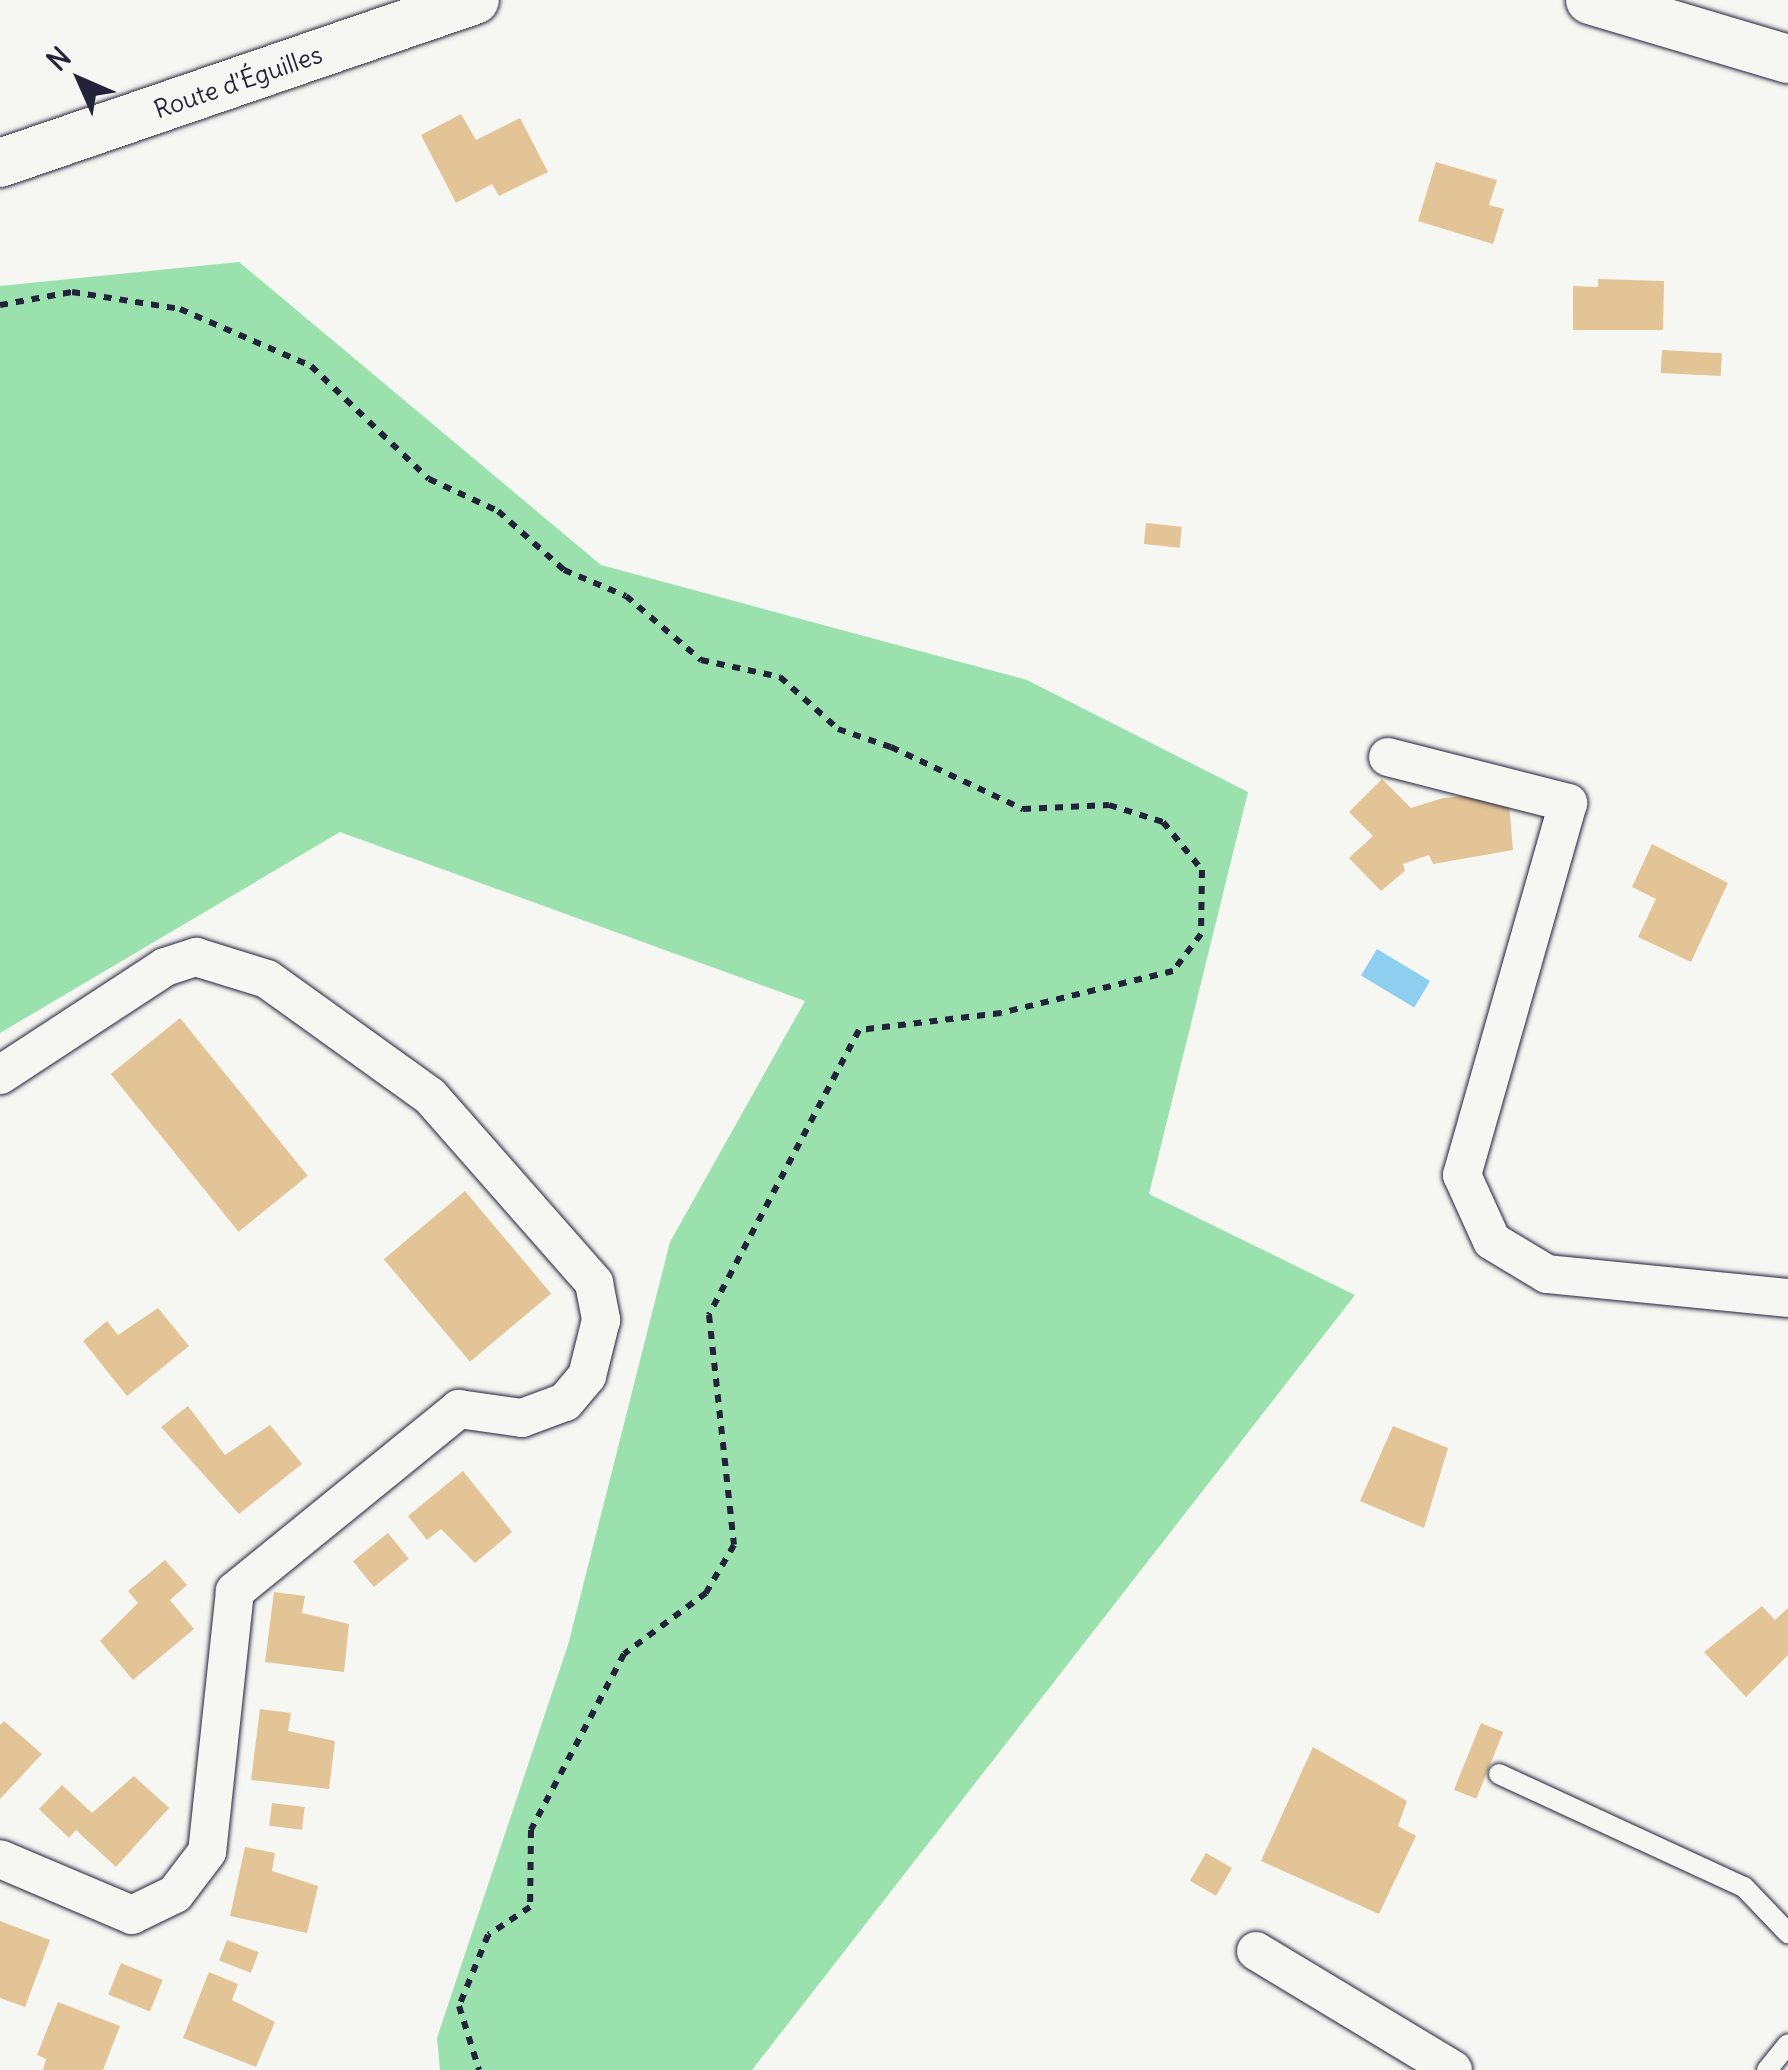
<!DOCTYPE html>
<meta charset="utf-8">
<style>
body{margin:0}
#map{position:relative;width:1788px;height:2070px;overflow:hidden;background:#f6f6f2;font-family:Delius,sans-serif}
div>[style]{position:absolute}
.green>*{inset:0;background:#9be1ae}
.water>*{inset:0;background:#8eceef;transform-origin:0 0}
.building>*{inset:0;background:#e3c496;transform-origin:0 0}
.path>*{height:6px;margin-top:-3px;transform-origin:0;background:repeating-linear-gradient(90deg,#22223b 0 8px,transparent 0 16px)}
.roads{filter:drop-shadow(0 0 2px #22223b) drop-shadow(0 0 2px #22223b)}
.service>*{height:20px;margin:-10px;padding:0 10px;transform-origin:10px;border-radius:10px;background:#f6f6f2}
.minor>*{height:38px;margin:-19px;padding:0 19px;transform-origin:19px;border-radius:19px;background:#f6f6f2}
.tertiary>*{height:48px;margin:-24px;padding:0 24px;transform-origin:24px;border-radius:24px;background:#f6f6f2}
span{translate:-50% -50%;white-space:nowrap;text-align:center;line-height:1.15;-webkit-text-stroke:9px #f6f6f2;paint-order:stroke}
.street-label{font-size:25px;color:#22223b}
.north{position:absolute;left:30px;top:30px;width:100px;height:100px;-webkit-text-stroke:8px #f6f6f2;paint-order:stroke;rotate:315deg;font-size:28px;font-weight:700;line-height:40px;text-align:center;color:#22223b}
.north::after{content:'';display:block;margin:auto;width:35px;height:45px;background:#22223b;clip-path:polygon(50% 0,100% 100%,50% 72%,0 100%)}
</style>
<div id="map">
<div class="green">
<div style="clip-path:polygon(239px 262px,601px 565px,1027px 680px,1248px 792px,1149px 1194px,1355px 1295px,752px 2070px,440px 2070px,437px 2038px,568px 1645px,670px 1242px,805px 1001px,340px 832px,0 1033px,0 286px)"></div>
</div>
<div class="water">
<div style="left:1377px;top:949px;width:62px;height:31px;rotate:31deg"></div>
</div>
<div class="building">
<div style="clip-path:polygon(461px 114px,476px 140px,520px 118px,548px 172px,499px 196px,492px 184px,456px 203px,421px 135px)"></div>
<div style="clip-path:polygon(1436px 162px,1497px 180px,1489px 205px,1504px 209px,1493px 244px,1418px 221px)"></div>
<div style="clip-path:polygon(1598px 279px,1664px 281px,1663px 330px,1573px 330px,1573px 286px,1598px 287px)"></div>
<div style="left:1662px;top:350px;width:60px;height:23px;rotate:3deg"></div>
<div style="left:1146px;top:523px;width:36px;height:21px;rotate:6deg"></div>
<div style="clip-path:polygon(1382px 779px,1411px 808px,1443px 798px,1508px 792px,1513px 850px,1433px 864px,1429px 855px,1403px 864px,1405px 871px,1381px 891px,1349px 858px,1373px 836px,1349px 812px)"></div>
<div style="clip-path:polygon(1652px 844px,1728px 883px,1691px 962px,1638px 937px,1656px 899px,1632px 887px)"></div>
<div style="left:180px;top:1018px;width:203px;height:89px;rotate:51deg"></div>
<div style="left:465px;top:1191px;width:134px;height:106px;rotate:50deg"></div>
<div style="clip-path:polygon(158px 1308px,189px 1346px,127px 1396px,83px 1341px,107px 1321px,118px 1335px)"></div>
<div style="clip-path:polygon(188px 1406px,225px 1455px,270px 1425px,302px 1464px,239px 1514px,161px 1427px)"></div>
<div style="clip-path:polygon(1393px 1426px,1448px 1448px,1424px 1528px,1360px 1501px)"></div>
<div style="clip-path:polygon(463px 1471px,512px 1532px,475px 1563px,441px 1529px,427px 1540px,408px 1516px)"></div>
<div style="left:388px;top:1533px;width:33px;height:45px;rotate:51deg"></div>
<div style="clip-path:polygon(165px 1560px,187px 1585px,170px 1600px,194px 1629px,133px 1680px,100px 1641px,138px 1603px,128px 1591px)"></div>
<div style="clip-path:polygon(274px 1592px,305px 1596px,302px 1613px,349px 1624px,344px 1672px,265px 1662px)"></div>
<div style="clip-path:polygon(1762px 1606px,1775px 1620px,1788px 1608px,1788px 1655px,1746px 1697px,1704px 1652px)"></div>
<div style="clip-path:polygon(260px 1709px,291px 1713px,288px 1731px,335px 1741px,329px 1789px,251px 1780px)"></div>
<div style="clip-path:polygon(4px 1721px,42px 1754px,0 1799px,0 1725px)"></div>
<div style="left:1481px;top:1723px;width:24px;height:72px;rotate:22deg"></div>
<div style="clip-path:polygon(1313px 1747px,1407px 1801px,1398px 1826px,1416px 1836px,1379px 1914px,1261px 1861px)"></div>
<div style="clip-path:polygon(134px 1776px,169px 1808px,116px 1867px,76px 1830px,69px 1838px,39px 1809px,62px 1785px,92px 1813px)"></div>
<div style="left:272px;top:1803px;width:33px;height:23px;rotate:7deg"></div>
<div style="clip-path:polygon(245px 1847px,275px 1853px,272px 1871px,318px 1886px,307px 1933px,230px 1916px)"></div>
<div style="left:1206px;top:1853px;width:30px;height:32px;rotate:30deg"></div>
<div style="clip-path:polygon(0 1921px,50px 1940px,25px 2007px,0 1998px)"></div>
<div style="left:227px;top:1940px;width:34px;height:22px;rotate:21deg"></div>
<div style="left:121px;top:1963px;width:45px;height:34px;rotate:22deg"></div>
<div style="clip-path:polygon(209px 1972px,238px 1984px,232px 2000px,275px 2022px,256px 2067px,183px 2038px)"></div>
<div style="clip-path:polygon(58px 2002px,120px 2026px,103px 2070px,43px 2070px,46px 2059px,37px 2055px)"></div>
</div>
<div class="path">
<div style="left:0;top:305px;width:73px;rotate:-10.2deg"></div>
<div style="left:72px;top:292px;width:109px;rotate:8.9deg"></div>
<div style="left:180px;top:309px;width:143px;rotate:23.5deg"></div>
<div style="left:311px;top:366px;width:163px;rotate:43.8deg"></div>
<div style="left:429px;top:479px;width:76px;rotate:24.9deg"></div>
<div style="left:498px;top:511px;width:89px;rotate:41.8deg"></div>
<div style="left:564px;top:570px;width:67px;rotate:22.8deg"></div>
<div style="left:626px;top:596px;width:99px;rotate:40.5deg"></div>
<div style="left:701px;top:660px;width:81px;rotate:12.1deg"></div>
<div style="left:780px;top:677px;width:78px;rotate:41.9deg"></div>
<div style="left:838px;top:729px;width:56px;rotate:18.8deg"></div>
<div style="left:891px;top:747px;width:146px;rotate:25.2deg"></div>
<div style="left:1023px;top:809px;width:86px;rotate:-2.7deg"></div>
<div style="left:1109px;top:805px;width:57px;rotate:17.5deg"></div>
<div style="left:1163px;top:822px;width:62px;rotate:50.9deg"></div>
<div style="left:1202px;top:870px;width:64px;rotate:90.9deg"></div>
<div style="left:1201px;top:934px;width:46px;rotate:127.1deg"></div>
<div style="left:1173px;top:971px;width:177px;rotate:166.3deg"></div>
<div style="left:1001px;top:1013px;width:143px;rotate:173.2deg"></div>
<div style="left:859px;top:1030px;width:322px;rotate:117.8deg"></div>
<div style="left:709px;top:1315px;width:231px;rotate:83.8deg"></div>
<div style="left:734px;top:1545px;width:56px;rotate:120.3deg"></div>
<div style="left:706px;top:1593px;width:102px;rotate:143.4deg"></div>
<div style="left:624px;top:1654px;width:199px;rotate:117.9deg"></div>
<div style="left:531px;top:1830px;width:77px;rotate:90.7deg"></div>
<div style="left:530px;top:1907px;width:50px;rotate:146.3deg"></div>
<div style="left:488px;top:1935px;width:77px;rotate:112.2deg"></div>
<div style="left:459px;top:2006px;width:67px;rotate:72.6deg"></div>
</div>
<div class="roads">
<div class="service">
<div style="left:1499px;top:1774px;width:270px;rotate:24.8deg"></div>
<div style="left:1744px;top:1887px;width:64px;rotate:46.3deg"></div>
<div style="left:1767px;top:2070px;width:33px;rotate:-51deg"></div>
</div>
<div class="minor">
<div style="left:1388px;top:757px;width:186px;rotate:14.3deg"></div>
<div style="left:1568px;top:803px;width:387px;rotate:105.9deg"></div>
<div style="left:1462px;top:1175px;width:72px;rotate:65.6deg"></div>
<div style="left:1492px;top:1241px;width:64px;rotate:31deg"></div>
<div style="left:1547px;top:1274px;width:242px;rotate:5.7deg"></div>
<div style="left:0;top:1075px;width:197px;rotate:-33.2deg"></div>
<div style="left:165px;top:967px;width:33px;rotate:-18deg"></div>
<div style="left:196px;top:957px;width:74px;rotate:17.2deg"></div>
<div style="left:267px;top:979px;width:201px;rotate:35.7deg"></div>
<div style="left:430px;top:1096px;width:249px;rotate:48.7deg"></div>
<div style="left:594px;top:1283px;width:38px;rotate:79deg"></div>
<div style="left:601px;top:1320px;width:58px;rotate:104deg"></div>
<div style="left:587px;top:1376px;width:34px;rotate:130deg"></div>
<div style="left:565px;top:1402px;width:46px;rotate:159.6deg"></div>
<div style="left:522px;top:1418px;width:64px;rotate:-171.9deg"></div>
<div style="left:459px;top:1409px;width:289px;rotate:140.9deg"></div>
<div style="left:235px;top:1591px;width:262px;rotate:96.1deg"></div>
<div style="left:207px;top:1852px;width:53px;rotate:127.3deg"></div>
<div style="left:175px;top:1894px;width:48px;rotate:154deg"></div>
<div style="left:132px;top:1915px;width:143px;rotate:-157deg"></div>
<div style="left:1256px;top:1951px;width:230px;rotate:31.1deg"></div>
</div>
<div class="tertiary">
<div style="left:1590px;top:0;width:207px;rotate:16.6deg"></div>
<div style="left:0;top:163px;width:502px;rotate:-18.94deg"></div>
</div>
</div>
<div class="street-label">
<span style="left:238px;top:82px;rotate:-19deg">Route d'Éguilles</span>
</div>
<div class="north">N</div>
</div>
